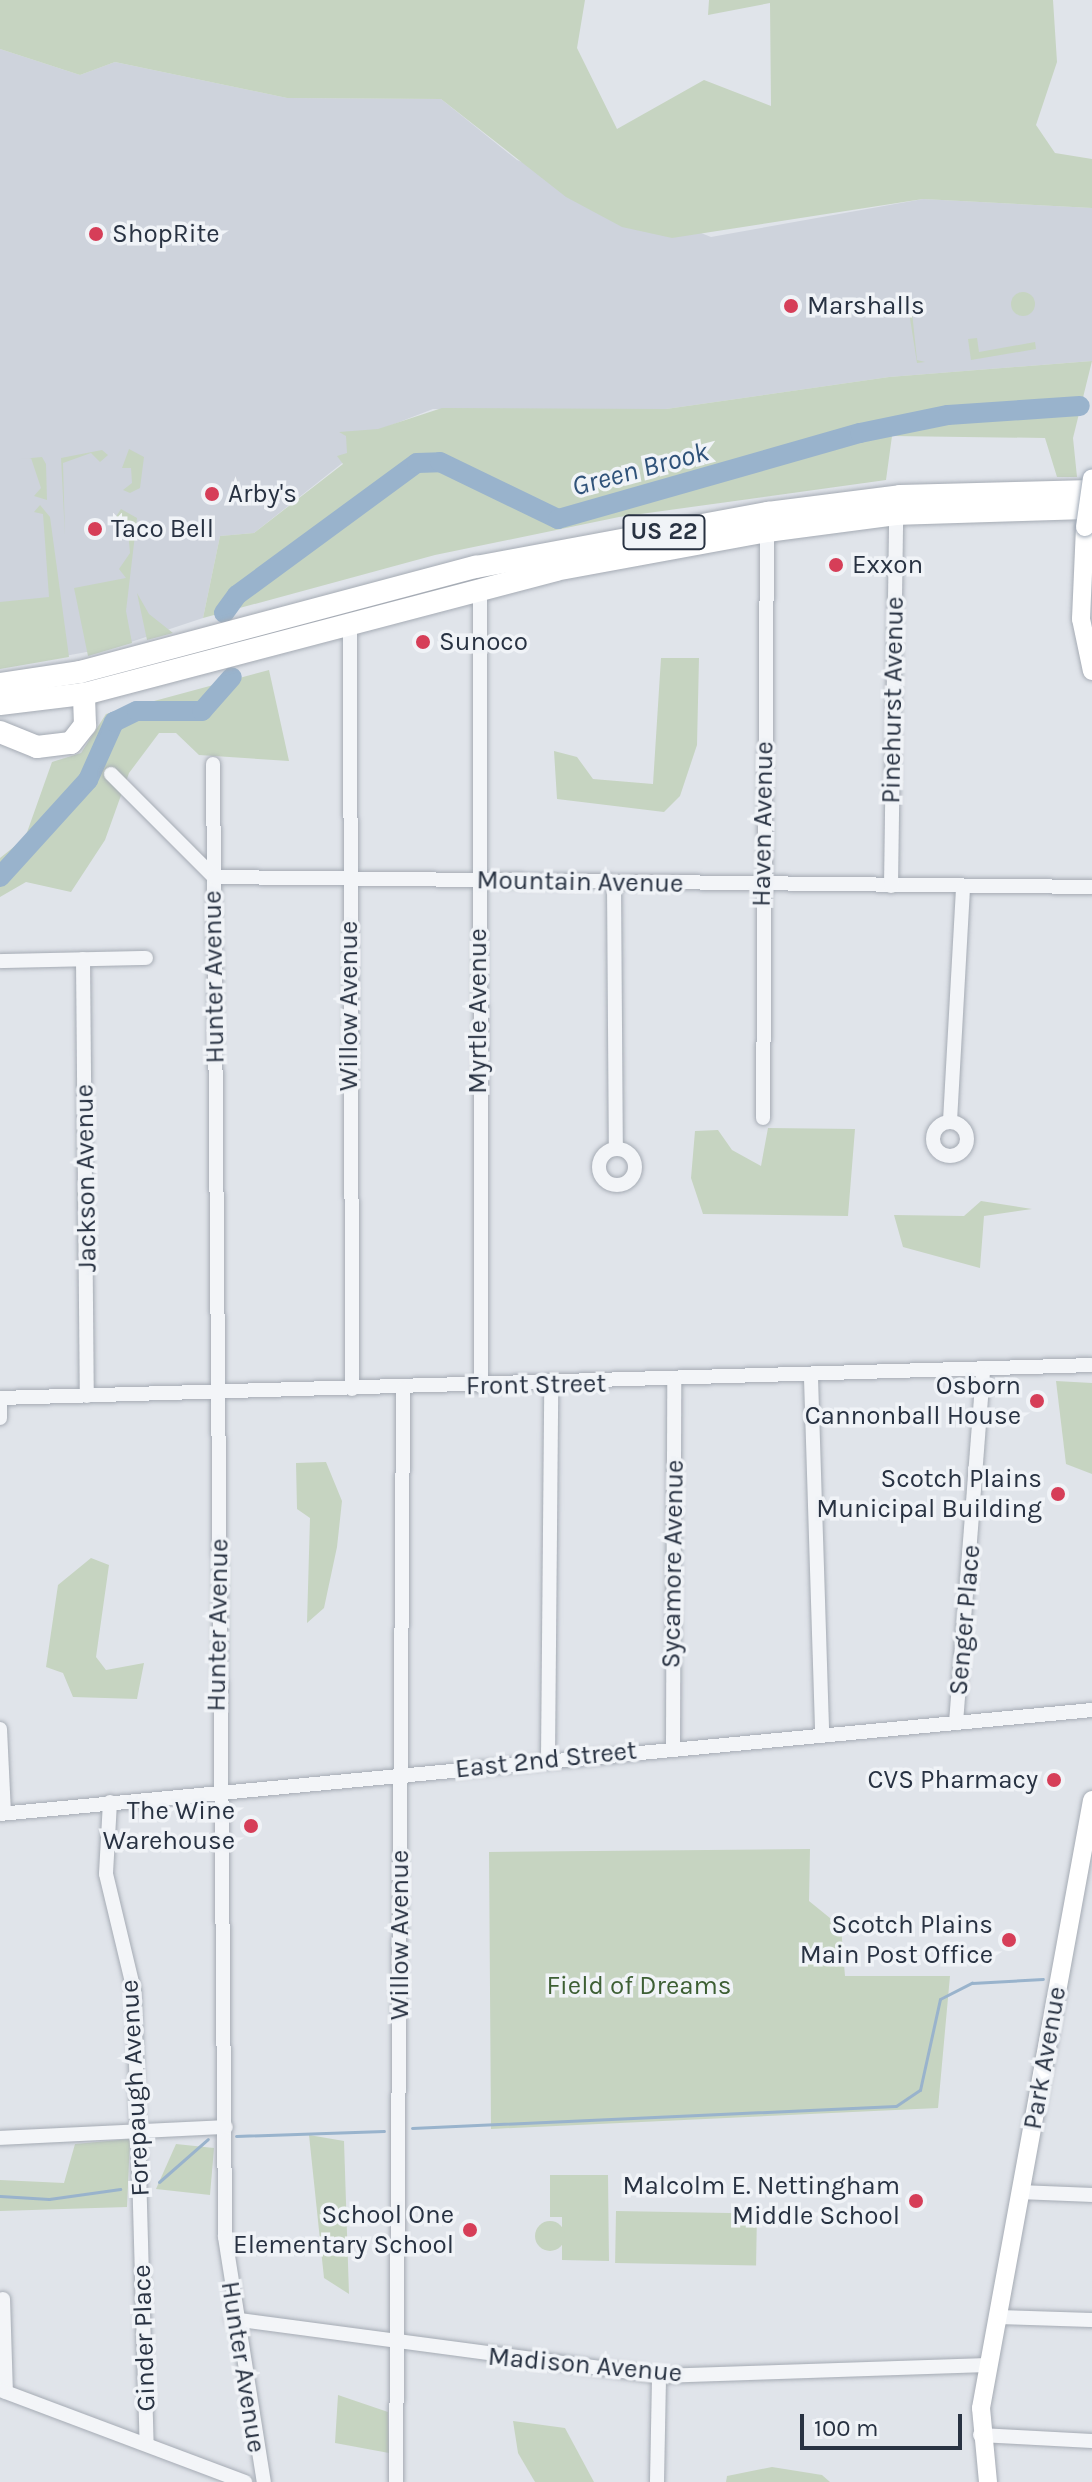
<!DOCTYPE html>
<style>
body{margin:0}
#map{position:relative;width:1092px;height:2482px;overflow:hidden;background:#e0e4ea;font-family:Karla,sans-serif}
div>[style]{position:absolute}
.built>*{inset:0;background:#ced3dc}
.green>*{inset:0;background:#c6d4c1;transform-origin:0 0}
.round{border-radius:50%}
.stream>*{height:3px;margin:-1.5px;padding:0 1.5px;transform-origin:1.5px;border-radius:1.5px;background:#99b3cc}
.river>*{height:20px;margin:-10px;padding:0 10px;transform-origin:10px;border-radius:10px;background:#99b3cc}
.roads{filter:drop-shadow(0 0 2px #a5abb4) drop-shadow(0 0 2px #a5abb4)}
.minor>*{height:14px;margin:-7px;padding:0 7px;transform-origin:7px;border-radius:7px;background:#f3f5f8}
.minor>.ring{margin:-7px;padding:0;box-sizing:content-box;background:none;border:14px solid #f3f5f8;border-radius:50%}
.major>*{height:18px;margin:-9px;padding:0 9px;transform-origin:9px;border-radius:9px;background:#fff}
.highway>*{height:22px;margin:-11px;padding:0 11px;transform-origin:11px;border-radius:11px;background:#fff}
.bridges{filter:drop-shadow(0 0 2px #9fa9b6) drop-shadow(0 0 2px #9fa9b6)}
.major-bridge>*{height:18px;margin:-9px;padding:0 9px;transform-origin:9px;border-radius:9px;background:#fff}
.dots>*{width:22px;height:22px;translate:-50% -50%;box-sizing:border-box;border:4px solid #f0f3f7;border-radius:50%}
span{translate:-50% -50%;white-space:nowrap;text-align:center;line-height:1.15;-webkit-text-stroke:7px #f0f3f7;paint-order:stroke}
.shield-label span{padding:2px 6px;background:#f0f3f7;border:2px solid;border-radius:6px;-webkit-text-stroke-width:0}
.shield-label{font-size:24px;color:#283242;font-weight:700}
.poi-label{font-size:26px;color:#283242}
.left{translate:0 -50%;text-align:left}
.right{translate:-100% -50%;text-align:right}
.street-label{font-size:26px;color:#283242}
.park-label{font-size:26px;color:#3d5f34}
.water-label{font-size:28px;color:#2f5279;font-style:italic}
.scale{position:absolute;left:800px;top:2414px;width:162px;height:36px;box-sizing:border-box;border:4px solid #283242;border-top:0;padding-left:10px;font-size:24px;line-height:28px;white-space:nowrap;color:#283242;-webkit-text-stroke:6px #f0f3f7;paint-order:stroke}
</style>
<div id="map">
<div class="built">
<div style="clip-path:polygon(0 49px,80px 75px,115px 62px,287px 98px,441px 99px,517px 160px,711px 237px,923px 199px,1092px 208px,1092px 361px,889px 377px,666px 409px,433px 409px,389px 426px,254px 533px,220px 536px,203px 618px,119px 646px,0 668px)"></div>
</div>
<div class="green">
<div style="clip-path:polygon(0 0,585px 0,577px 48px,617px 129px,704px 80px,771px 106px,770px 3px,708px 15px,709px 0,1053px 0,1057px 62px,1036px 125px,1055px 153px,1092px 159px,1092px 208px,923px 199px,672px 238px,622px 227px,566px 197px,441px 99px,287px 98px,115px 62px,80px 75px,0 49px)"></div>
<div class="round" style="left:1011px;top:292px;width:24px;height:24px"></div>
<div style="clip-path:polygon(921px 308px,912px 312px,917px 360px,925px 362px,917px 363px,909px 312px)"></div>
<div style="clip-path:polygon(977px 338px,979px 352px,1035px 342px,1036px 349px,971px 360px,968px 339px)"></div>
<div style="clip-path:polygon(1092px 361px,1073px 438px,1077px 477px,1057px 477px,1045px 438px,892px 436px,886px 480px,619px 517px,435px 555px,203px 618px,220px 536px,254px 533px,343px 464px,337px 456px,347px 453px,346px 436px,339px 432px,378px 429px,442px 408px,666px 409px,889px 377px)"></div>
<div style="clip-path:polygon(129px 449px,144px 457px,140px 488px,130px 493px,123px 490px,132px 483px,131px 468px,122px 468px)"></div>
<div style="clip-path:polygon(102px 450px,108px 455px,100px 462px,91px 453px,63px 463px,65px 536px,61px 458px)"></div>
<div style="clip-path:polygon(42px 457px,46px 464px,47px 500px,34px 496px,41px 488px,31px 458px,0 461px)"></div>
<div style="clip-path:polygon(40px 505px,50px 517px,69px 657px,0 669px,0 602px,49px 597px,43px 514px,34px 512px)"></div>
<div style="clip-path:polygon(121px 509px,137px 518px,126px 611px,132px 643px,88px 656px,74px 588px,126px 578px,119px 569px,130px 553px,127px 520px,115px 518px)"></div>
<div style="clip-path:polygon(137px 593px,149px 614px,173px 633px,147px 640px)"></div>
<div style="clip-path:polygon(661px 658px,699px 658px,697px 745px,680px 796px,664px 812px,557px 799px,554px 751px,577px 757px,593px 779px,653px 784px)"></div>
<div style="clip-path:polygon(269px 670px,289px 761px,199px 755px,176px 733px,159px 733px,129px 773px,105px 840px,71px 892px,26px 882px,0 897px,0 858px,25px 838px,52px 762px,81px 753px,106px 714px)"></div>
<div style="clip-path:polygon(768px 1128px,855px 1129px,848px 1216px,703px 1214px,691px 1178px,695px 1131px,718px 1130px,732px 1150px,761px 1166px)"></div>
<div style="clip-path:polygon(981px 1201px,1032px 1209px,984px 1216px,980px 1268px,903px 1247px,894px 1215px,964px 1216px)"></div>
<div style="clip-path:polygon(1056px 1381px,1092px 1383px,1092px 1474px,1066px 1464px)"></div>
<div style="clip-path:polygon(326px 1462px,342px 1501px,337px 1547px,324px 1608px,307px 1623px,310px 1518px,297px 1509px,296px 1463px)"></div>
<div style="clip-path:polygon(91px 1558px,109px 1565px,96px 1657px,106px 1670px,144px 1663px,137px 1699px,73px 1697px,63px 1673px,46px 1667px,58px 1585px)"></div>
<div style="clip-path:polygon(810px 1849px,809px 1901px,841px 1927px,845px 1976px,950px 1976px,938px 2108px,491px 2129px,489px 1852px)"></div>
<div style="clip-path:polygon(309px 2135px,344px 2141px,349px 2294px,324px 2278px)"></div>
<div style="clip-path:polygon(130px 2139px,127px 2207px,0 2211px,0 2180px,64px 2183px,75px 2144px)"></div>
<div style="clip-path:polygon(176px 2144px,214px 2148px,210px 2195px,156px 2189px)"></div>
<div style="clip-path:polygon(550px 2175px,608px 2175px,609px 2261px,562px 2260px,562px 2217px,550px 2217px)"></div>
<div style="left:616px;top:2211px;width:141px;height:52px;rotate:1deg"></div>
<div class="round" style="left:535px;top:2221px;width:30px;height:30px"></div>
<div style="clip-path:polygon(338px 2395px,388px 2412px,389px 2453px,335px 2443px)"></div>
<div style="clip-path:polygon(513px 2421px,565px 2428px,594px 2482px,535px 2482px,518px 2453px)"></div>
<div style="clip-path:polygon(772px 2467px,822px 2475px,830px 2482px,726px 2482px,727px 2476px)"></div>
</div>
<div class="stream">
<div style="left:412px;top:2128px;width:484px;rotate:-2.6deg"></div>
<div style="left:896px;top:2106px;width:29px;rotate:-34deg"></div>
<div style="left:920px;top:2090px;width:93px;rotate:-77.6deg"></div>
<div style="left:940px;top:1999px;width:36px;rotate:-27deg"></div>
<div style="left:972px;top:1983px;width:71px;rotate:-3.2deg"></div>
<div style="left:236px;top:2136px;width:148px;rotate:-1.9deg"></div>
<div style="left:159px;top:2182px;width:65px;rotate:-41.3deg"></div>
<div style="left:0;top:2196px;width:49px;rotate:3.5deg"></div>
<div style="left:49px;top:2199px;width:72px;rotate:-8deg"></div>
</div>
<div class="river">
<div style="left:224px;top:613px;width:22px;rotate:-54deg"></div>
<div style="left:237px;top:595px;width:223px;rotate:-36.3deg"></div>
<div style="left:417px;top:463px;width:23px;rotate:-2deg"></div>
<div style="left:440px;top:462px;width:131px;rotate:25.8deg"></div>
<div style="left:558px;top:519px;width:314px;rotate:-15.9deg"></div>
<div style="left:860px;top:433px;width:90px;rotate:-11.6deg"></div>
<div style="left:948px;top:415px;width:132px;rotate:-3.9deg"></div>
<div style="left:0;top:877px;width:131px;rotate:-47.8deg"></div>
<div style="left:88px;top:780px;width:64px;rotate:-65.9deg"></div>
<div style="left:114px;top:722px;width:25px;rotate:-26deg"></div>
<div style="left:137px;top:711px;width:65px"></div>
<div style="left:202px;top:711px;width:45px;rotate:-48.6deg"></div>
</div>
<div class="roads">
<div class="minor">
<div style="left:480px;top:588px;width:798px;rotate:89.93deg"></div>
<div style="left:350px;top:622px;width:767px;rotate:89.85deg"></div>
<div style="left:213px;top:764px;width:1473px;rotate:89.53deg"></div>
<div style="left:225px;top:2237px;width:248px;rotate:81deg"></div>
<div style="left:111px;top:774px;width:146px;rotate:45deg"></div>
<div style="left:214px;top:877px;width:878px;rotate:0.65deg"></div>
<div style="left:614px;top:883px;width:266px;rotate:89.6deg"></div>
<div style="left:891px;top:886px;width:372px;rotate:-89.2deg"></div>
<div style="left:83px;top:959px;width:437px;rotate:89.5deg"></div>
<div style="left:0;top:961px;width:146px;rotate:-1.2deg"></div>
<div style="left:763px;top:1118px;width:587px;rotate:-89.61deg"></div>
<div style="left:950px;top:1121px;width:234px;rotate:-86.8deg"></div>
<div class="ring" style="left:933px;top:1122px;width:20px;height:20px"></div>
<div class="ring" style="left:599px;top:1149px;width:22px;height:22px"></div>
<div style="left:811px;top:1378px;width:355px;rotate:88.2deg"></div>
<div style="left:0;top:1398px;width:1092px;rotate:-1.73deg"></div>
<div style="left:0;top:1418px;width:20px;rotate:-90deg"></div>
<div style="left:956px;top:1723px;width:350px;rotate:-85.6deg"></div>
<div style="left:0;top:1729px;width:84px;rotate:87.3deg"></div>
<div style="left:673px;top:1748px;width:367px;rotate:-89.8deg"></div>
<div style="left:548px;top:1759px;width:375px;rotate:-89.5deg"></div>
<div style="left:110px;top:1802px;width:72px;rotate:93.2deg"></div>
<div style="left:106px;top:1874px;width:120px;rotate:76.5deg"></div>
<div style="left:134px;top:1991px;width:452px;rotate:88.4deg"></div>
<div style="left:0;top:1814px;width:1097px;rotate:-5.44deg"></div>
<div style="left:0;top:2138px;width:226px;rotate:-2.8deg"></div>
<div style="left:1020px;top:2192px;width:72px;rotate:2.4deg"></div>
<div style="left:3px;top:2299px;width:93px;rotate:88.2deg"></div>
<div style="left:998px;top:2317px;width:94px;rotate:1.8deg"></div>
<div style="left:233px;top:2319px;width:430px;rotate:7.6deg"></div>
<div style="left:659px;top:2376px;width:329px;rotate:-1.9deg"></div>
<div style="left:0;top:2390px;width:262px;rotate:20.6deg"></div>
<div style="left:980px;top:2435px;width:112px;rotate:3.1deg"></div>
<div style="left:396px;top:2482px;width:1094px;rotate:-89.63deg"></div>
<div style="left:657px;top:2482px;width:106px;rotate:-88.9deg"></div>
</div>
<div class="major">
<div style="left:1085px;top:527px;width:92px;rotate:92.5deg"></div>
<div style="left:1081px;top:619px;width:53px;rotate:78.1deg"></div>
<div style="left:988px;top:2482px;width:74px;rotate:-95.4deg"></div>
<div style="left:981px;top:2408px;width:618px;rotate:-79.65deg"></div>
</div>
<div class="highway">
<div style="left:0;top:684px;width:81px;rotate:-8.5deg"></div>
<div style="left:80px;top:672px;width:410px;rotate:-14.9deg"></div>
<div style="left:476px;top:567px;width:297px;rotate:-10.5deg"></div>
<div style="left:768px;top:513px;width:133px;rotate:-7.3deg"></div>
<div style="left:900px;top:496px;width:192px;rotate:-1.5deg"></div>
<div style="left:0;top:704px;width:85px;rotate:-6.8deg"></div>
<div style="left:84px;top:694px;width:487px;rotate:-14.7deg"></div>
<div style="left:555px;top:570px;width:216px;rotate:-10.4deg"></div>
<div style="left:767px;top:531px;width:130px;rotate:-7.5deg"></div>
<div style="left:896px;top:514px;width:196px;rotate:-1.8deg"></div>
<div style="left:0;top:732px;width:40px;rotate:22deg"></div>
<div style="left:37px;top:747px;width:34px;rotate:-7deg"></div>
<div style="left:71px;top:743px;width:23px;rotate:-52deg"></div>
<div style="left:85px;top:725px;width:31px;rotate:-92deg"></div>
</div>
</div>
<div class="bridges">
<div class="major-bridge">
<div style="left:1085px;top:527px;width:49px;rotate:-81.9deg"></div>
</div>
</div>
<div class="dots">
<div style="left:96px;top:234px;background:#d63e58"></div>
<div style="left:791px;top:306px;background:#d63e58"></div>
<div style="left:212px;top:494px;background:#d63e58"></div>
<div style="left:95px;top:529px;background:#d63e58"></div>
<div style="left:836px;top:565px;background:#d63e58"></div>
<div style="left:423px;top:642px;background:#d63e58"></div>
<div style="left:1037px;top:1401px;background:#d63e58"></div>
<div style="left:1058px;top:1494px;background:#d63e58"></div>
<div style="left:1054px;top:1780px;background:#d63e58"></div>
<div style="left:251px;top:1826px;background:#d63e58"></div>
<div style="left:1009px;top:1940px;background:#d63e58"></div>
<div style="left:916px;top:2201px;background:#d63e58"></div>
<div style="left:470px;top:2230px;background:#d63e58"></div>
</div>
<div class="shield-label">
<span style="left:664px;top:532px">US 22</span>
</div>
<div class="poi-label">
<span class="left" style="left:112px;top:234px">ShopRite</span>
<span class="left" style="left:807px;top:306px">Marshalls</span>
<span class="left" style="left:228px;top:494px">Arby's</span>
<span class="left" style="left:111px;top:529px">Taco Bell</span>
<span class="left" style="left:852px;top:565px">Exxon</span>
<span class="left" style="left:439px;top:642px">Sunoco</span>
<span class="right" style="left:1021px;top:1401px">Osborn<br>Cannonball House</span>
<span class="right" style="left:1042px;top:1494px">Scotch Plains<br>Municipal Building</span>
<span class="right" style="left:1038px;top:1780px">CVS Pharmacy</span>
<span class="right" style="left:235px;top:1826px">The Wine<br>Warehouse</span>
<span class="right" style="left:993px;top:1940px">Scotch Plains<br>Main Post Office</span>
<span class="right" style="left:900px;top:2201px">Malcolm E. Nettingham<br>Middle School</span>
<span class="right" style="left:454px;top:2230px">School One<br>Elementary School</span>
</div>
<div class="street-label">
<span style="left:893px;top:700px;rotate:-89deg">Pinehurst Avenue</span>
<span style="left:763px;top:824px;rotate:-89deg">Haven Avenue</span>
<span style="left:580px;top:882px;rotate:1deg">Mountain Avenue</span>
<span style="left:214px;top:977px;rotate:-91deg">Hunter Avenue</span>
<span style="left:349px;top:1006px;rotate:-90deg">Willow Avenue</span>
<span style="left:478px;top:1011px;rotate:-90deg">Myrtle Avenue</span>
<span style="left:86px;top:1178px;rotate:-91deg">Jackson Avenue</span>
<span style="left:536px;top:1385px;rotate:-1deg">Front Street</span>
<span style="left:673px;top:1564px;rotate:-89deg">Sycamore Avenue</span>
<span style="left:965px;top:1620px;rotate:-85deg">Senger Place</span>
<span style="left:218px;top:1625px;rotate:-89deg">Hunter Avenue</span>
<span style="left:546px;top:1760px;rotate:-6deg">East 2nd Street</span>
<span style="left:400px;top:1935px;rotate:-90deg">Willow Avenue</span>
<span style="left:1045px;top:2058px;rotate:-80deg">Park Avenue</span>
<span style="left:135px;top:2088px;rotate:-93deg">Forepaugh Avenue</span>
<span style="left:144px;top:2338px;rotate:-92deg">Ginder Place</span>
<span style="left:585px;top:2365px;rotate:5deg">Madison Avenue</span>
<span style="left:243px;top:2367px;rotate:81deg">Hunter Avenue</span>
</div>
<div class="park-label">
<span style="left:639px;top:1986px">Field of Dreams</span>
</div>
<div class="water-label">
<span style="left:640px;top:469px;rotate:-15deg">Green Brook</span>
</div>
<div class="scale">100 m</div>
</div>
